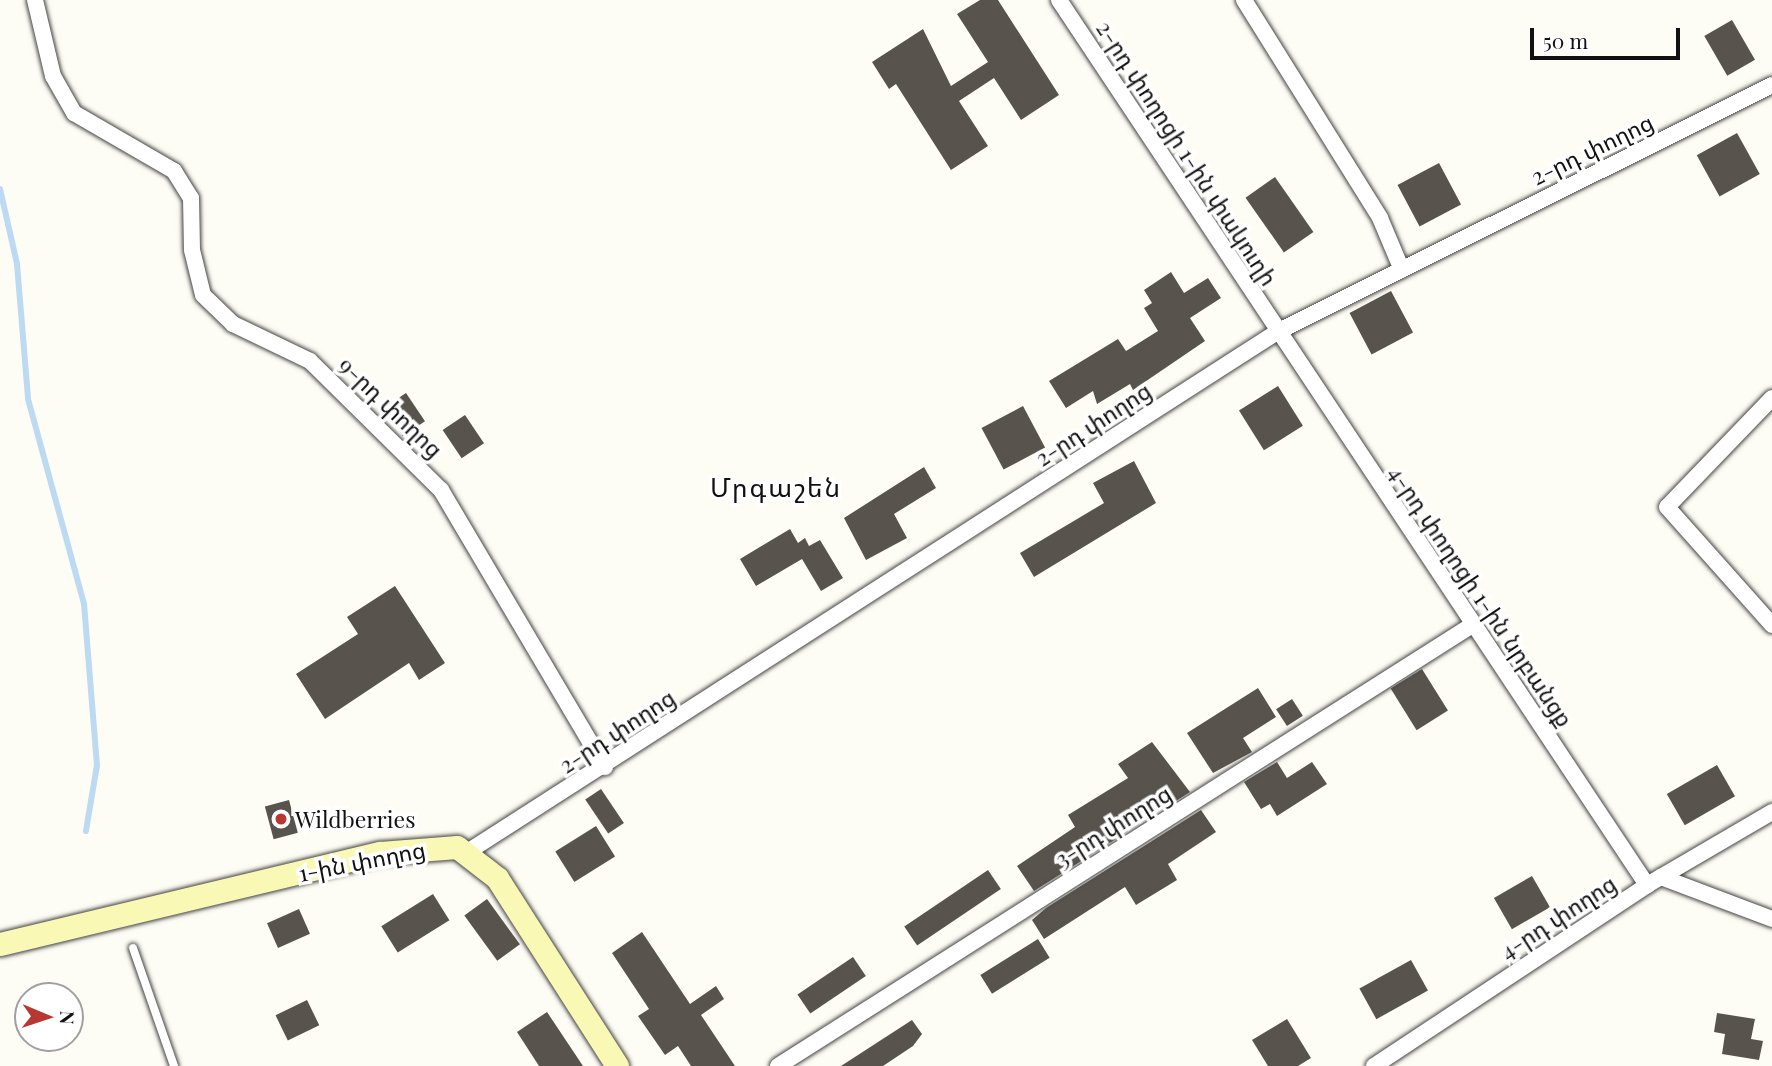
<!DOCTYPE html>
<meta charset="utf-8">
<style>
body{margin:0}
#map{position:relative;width:1772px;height:1066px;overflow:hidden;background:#fefdf5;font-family:"Playfair Display","Noto Sans Armenian",serif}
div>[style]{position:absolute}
.stream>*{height:6px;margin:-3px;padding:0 3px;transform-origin:3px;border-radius:3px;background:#bddaf3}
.building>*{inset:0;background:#59534e;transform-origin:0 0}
.roads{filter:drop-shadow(0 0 2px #444) drop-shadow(0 0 2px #444)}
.service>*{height:8px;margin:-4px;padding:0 4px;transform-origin:4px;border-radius:4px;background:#fff}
.minor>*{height:16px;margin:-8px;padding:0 8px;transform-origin:8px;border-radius:8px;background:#fff}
.secondary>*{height:23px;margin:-11.5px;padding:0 11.5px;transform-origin:11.5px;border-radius:11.5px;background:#faf8b5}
.dots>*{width:19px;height:19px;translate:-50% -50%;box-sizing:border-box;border:4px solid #fff;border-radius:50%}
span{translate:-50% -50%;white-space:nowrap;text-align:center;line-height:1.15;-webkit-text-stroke:7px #fff;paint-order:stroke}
.street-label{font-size:23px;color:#111}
.poi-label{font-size:23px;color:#111}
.left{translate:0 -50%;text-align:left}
.quarter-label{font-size:26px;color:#111;letter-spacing:2px}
.north{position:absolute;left:14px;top:982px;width:70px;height:70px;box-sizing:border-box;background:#fff;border:2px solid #a0a0a0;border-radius:50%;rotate:92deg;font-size:19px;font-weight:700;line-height:28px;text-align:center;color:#111}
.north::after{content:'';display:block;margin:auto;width:24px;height:32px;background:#b93731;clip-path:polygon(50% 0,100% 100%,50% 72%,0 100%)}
.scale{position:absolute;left:1530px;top:28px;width:150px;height:32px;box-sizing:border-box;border:4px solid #111;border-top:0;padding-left:9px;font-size:21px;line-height:24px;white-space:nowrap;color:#111;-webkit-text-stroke:5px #fff;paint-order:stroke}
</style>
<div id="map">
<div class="stream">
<div style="left:0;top:189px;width:77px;rotate:77.2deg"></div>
<div style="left:17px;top:264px;width:135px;rotate:85.3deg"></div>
<div style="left:28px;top:399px;width:213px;rotate:74.7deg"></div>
<div style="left:84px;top:604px;width:162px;rotate:85.4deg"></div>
<div style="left:97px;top:765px;width:67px;rotate:99.5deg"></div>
</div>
<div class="building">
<div style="clip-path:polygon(980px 0,998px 0,1059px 95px,1021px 120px,994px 78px,959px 101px,988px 146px,951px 170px,896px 84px,889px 89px,872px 62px,923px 29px,951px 86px,988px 62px,957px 14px)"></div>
<div style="left:1732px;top:20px;width:46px;height:32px;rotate:60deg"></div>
<div style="left:1737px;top:133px;width:47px;height:46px;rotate:61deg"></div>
<div style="left:1439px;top:163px;width:47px;height:47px;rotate:62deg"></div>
<div style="left:1275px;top:177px;width:67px;height:36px;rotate:55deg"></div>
<div style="clip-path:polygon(1171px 272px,1184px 293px,1208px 278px,1221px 298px,1190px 318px,1205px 341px,1133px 390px,1130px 384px,1097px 404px,1093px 391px,1066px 408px,1049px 381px,1118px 339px,1126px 351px,1158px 331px,1144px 308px,1152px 303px,1144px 290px)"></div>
<div style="left:1391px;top:291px;width:47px;height:47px;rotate:62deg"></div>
<div style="left:1278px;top:386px;width:47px;height:46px;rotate:58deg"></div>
<div style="left:406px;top:393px;width:34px;height:27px;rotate:56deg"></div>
<div style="left:1023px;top:406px;width:47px;height:47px;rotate:62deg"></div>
<div style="left:465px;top:415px;width:34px;height:27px;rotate:56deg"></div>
<div style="clip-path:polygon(1134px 461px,1156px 503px,1034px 577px,1020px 553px,1104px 503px,1093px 483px)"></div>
<div style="clip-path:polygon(924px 467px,936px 488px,894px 514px,907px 538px,866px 560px,844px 518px)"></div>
<div style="clip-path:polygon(790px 529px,798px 543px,805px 538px,809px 546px,820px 540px,843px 578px,821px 591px,802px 559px,756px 586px,740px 559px)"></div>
<div style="clip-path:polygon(395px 586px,445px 663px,419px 680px,409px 663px,325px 719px,296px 674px,358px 634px,347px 617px)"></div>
<div style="left:1422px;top:669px;width:49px;height:37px;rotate:58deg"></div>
<div style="clip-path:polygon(1258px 688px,1276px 717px,1243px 738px,1252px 752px,1213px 773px,1187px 733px)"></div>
<div style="left:1292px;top:699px;width:20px;height:19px;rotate:57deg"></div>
<div style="clip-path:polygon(1152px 742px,1190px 792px,1034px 891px,1017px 866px,1075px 827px,1068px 815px,1128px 778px,1118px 764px)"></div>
<div style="clip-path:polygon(1277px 762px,1287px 778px,1312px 762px,1327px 784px,1277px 816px,1270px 804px,1261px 809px,1244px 782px)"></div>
<div style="left:1717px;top:765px;width:36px;height:58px;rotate:60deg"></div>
<div style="left:601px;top:789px;width:41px;height:19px;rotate:56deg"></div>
<div style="left:289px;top:800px;width:34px;height:25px;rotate:75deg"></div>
<div style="clip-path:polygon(1201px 810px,1216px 832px,1168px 864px,1177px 880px,1136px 905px,1125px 887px,1044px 939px,1032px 920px,1046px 908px)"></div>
<div style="left:596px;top:826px;width:36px;height:48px;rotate:58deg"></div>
<div style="left:988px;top:870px;width:23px;height:101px;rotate:56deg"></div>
<div style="left:1532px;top:876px;width:36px;height:44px;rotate:60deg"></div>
<div style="left:433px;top:894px;width:31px;height:61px;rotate:58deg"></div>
<div style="left:487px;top:899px;width:56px;height:28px;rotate:54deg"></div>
<div style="left:299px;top:909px;width:27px;height:35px;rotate:66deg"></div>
<div style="clip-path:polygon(642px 932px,690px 1004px,716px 986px,724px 999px,701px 1015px,735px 1066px,691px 1066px,678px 1046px,665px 1055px,638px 1016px,649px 1009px,612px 953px)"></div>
<div style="left:1038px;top:939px;width:22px;height:68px;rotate:58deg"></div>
<div style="left:853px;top:957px;width:23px;height:67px;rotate:56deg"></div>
<div style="left:1411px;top:960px;width:35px;height:59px;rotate:61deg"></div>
<div style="left:307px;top:1000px;width:28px;height:35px;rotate:64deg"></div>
<div style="clip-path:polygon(547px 1012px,583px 1066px,539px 1066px,517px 1032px)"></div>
<div style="clip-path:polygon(1717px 1013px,1755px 1019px,1751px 1039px,1763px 1041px,1759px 1060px,1722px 1054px,1725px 1034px,1714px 1032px)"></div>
<div style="clip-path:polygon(1287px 1019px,1311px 1058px,1298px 1066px,1268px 1066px,1252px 1040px)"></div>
<div style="clip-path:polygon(912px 1020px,922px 1034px,913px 1046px,883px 1066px,841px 1066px)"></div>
</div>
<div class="roads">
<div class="service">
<div style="left:133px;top:948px;width:125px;rotate:70.8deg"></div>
</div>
<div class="minor">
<div style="left:35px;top:0;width:78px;rotate:76.7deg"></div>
<div style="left:53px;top:76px;width:43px;rotate:60.4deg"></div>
<div style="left:74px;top:113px;width:116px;rotate:30.1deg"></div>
<div style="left:174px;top:171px;width:32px;rotate:58deg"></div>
<div style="left:191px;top:198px;width:52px;rotate:88.9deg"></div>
<div style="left:192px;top:250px;width:46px;rotate:76.3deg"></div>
<div style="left:203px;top:295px;width:42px;rotate:44deg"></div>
<div style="left:233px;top:324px;width:85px;rotate:25.7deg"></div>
<div style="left:310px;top:361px;width:184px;rotate:44.6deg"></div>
<div style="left:441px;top:490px;width:322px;rotate:59.4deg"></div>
<div style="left:1059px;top:0;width:1063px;rotate:56.4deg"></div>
<div style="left:1244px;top:0;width:257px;rotate:58deg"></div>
<div style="left:1380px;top:218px;width:56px;rotate:67.1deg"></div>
<div style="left:1772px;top:398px;width:151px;rotate:133.9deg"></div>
<div style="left:1667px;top:507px;width:158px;rotate:48.3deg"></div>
<div style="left:469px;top:851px;width:960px;rotate:-32.71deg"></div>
<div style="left:1277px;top:332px;width:553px;rotate:-26.52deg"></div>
<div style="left:1661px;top:877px;width:119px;rotate:20.7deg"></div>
<div style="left:778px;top:1066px;width:822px;rotate:-32.43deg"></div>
<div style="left:1374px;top:1066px;width:328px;rotate:-33.5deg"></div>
<div style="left:1647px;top:885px;width:145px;rotate:-30.3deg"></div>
</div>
<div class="secondary">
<div style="left:0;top:944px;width:391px;rotate:-13.5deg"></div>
<div style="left:380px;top:853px;width:77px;rotate:-4.5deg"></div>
<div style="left:457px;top:847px;width:51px;rotate:37.8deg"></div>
<div style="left:497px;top:878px;width:223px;rotate:57.4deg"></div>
</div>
</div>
<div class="dots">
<div style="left:281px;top:819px;background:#b93731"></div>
</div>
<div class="street-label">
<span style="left:1592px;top:149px;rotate:-26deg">2-րդ փողոց</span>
<span style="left:1187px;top:153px;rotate:57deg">2-րդ փողոցի 1-ին փակուղի</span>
<span style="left:391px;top:407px;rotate:44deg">9-րդ փողոց</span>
<span style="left:1093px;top:424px;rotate:-33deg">2-րդ փողոց</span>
<span style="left:1481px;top:596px;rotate:56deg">4-րդ փողոցի 1-ին նրբանցք</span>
<span style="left:617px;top:731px;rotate:-33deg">2-րդ փողոց</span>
<span style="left:1113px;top:826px;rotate:-32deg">3-րդ փողոց</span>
<span style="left:362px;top:861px;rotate:-11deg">1-ին փողոց</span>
<span style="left:1558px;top:917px;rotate:-33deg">4-րդ փողոց</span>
</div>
<div class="poi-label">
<span class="left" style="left:295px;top:819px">Wildberries</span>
</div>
<div class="quarter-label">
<span style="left:776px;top:487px">Մրգաշեն</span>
</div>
<div class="north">N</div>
<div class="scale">50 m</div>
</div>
